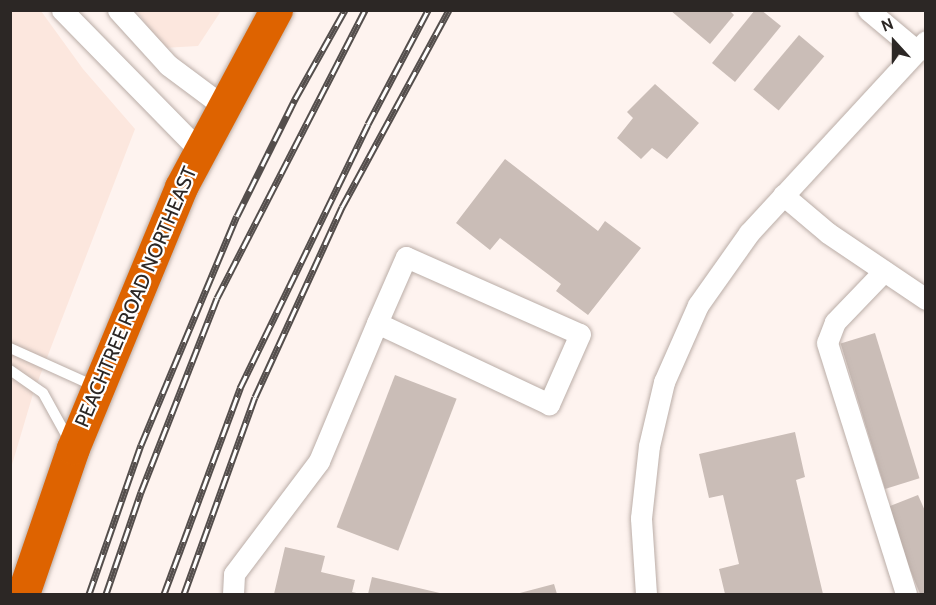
<!DOCTYPE html>
<style>
body{margin:0}
#map{position:relative;width:936px;height:605px;overflow:hidden;background:#fef3ef;font-family:Cabin,sans-serif}
div>[style]{position:absolute}
.built>*{inset:0;background:#fce7de}
.building>*{inset:0;background:#cabdb7;transform-origin:0 0}
.roads{filter:drop-shadow(0 0 2px #baada7) drop-shadow(0 0 2px #baada7)}
.lane>*{height:10px;margin:-5px;padding:0 5px;transform-origin:5px;border-radius:5px;background:#fff}
.street>*{height:21px;margin:-10.5px;padding:0 10.5px;transform-origin:10.5px;border-radius:10.5px;background:#fff}
.highway>*{height:33px;margin:-16.5px;padding:0 16.5px;transform-origin:16.5px;border-radius:16.5px;background:#de6300}
.rail>*{height:7px;margin-top:-3.5px;transform-origin:0;background:repeating-linear-gradient(90deg,#fff 0 14px,#544e4c 0 28px);box-sizing:border-box;border-block:2px solid #544e4c}
span{translate:-50% -50%;white-space:nowrap;text-align:center;line-height:1.15;-webkit-text-stroke:4.5px #fff;paint-order:stroke}
.street-label{font-size:20px;color:#2c2725}
.frame{position:absolute;inset:0;border:12px solid #2c2725;pointer-events:none}
.north{position:absolute;left:864px;top:12px;width:60px;height:60px;-webkit-text-stroke:4px #fff;paint-order:stroke;rotate:339deg;font-size:16px;font-weight:700;line-height:24px;text-align:center;color:#2c2725}
.north::after{content:'';display:block;margin:auto;width:21px;height:27px;background:#2c2725;clip-path:polygon(50% 0,100% 100%,50% 72%,0 100%)}
</style>
<div id="map">
<div class="built">
<div style="clip-path:polygon(11px 11px,41px 11px,83px 69px,135px 129px,33px 394px,11px 468px)"></div>
<div style="clip-path:polygon(137px 11px,221px 11px,198px 46px,163px 48px)"></div>
</div>
<div class="building">
<div style="clip-path:polygon(670px 10px,729px 10px,734px 15px,710px 44px)"></div>
<div style="clip-path:polygon(755px 10px,761px 10px,781px 26px,735px 82px,712px 63px)"></div>
<div style="left:799px;top:35px;width:33px;height:71px;rotate:40deg"></div>
<div style="clip-path:polygon(655px 84px,699px 123px,667px 159px,652px 148px,641px 159px,617px 138px,633px 118px,627px 112px)"></div>
<div style="clip-path:polygon(505px 159px,598px 231px,605px 221px,641px 248px,588px 315px,556px 291px,561px 284px,500px 238px,490px 250px,456px 223px)"></div>
<div style="left:875px;top:333px;width:152px;height:36px;rotate:73deg"></div>
<div style="left:395px;top:375px;width:66px;height:163px;rotate:21deg"></div>
<div style="clip-path:polygon(795px 432px,805px 477px,796px 480px,823px 594px,725px 594px,719px 569px,739px 564px,723px 495px,709px 498px,699px 454px)"></div>
<div style="clip-path:polygon(918px 495px,926px 513px,926px 594px,920px 594px,885px 508px)"></div>
<div style="clip-path:polygon(285px 547px,325px 556px,321px 572px,355px 580px,352px 592px,361px 594px,274px 594px)"></div>
<div style="clip-path:polygon(372px 577px,444px 594px,368px 594px)"></div>
<div style="clip-path:polygon(554px 584px,557px 594px,516px 594px)"></div>
</div>
<div class="roads">
<div class="lane">
<div style="left:10px;top:348px;width:92px;rotate:24.3deg"></div>
<div style="left:10px;top:370px;width:40px;rotate:34.9deg"></div>
<div style="left:43px;top:393px;width:56px;rotate:61.1deg"></div>
</div>
<div class="street">
<div style="left:62px;top:10px;width:194px;rotate:45.6deg"></div>
<div style="left:118px;top:10px;width:74px;rotate:47.7deg"></div>
<div style="left:168px;top:65px;width:69px;rotate:36.7deg"></div>
<div style="left:868px;top:10px;width:64px;rotate:39.9deg"></div>
<div style="left:783px;top:195px;width:59px;rotate:40.2deg"></div>
<div style="left:828px;top:233px;width:118px;rotate:34deg"></div>
<div style="left:884px;top:271px;width:71px;rotate:133.9deg"></div>
<div style="left:835px;top:322px;width:22px;rotate:111deg"></div>
<div style="left:827px;top:343px;width:263px;rotate:72.5deg"></div>
<div style="left:233px;top:594px;width:20px;rotate:-87deg"></div>
<div style="left:234px;top:574px;width:141px;rotate:-53deg"></div>
<div style="left:319px;top:461px;width:150px;rotate:-67.2deg"></div>
<div style="left:377px;top:323px;width:72px;rotate:-66.3deg"></div>
<div style="left:406px;top:257px;width:190px;rotate:23.9deg"></div>
<div style="left:580px;top:334px;width:77px;rotate:113.9deg"></div>
<div style="left:549px;top:404px;width:190px;rotate:-154.8deg"></div>
<div style="left:646px;top:594px;width:76px;rotate:-93.8deg"></div>
<div style="left:641px;top:518px;width:72px;rotate:-83.7deg"></div>
<div style="left:649px;top:446px;width:66px;rotate:-76.8deg"></div>
<div style="left:664px;top:382px;width:84px;rotate:-66.2deg"></div>
<div style="left:698px;top:305px;width:88px;rotate:-54.7deg"></div>
<div style="left:749px;top:233px;width:261px;rotate:-47.3deg"></div>
</div>
<div class="highway">
<div style="left:23px;top:594px;width:154px;rotate:-71.1deg"></div>
<div style="left:73px;top:448px;width:282px;rotate:-67.5deg"></div>
<div style="left:181px;top:187px;width:201px;rotate:-61.8deg"></div>
</div>
</div>
<div class="rail">
<div style="left:89px;top:594px;width:158px;rotate:-70.8deg"></div>
<div style="left:141px;top:445px;width:248px;rotate:-67.3deg"></div>
<div style="left:237px;top:216px;width:131px;rotate:-63.6deg"></div>
<div style="left:295px;top:99px;width:102px;rotate:-60.7deg"></div>
<div style="left:106px;top:594px;width:108px;rotate:-71.1deg"></div>
<div style="left:141px;top:492px;width:208px;rotate:-68.6deg"></div>
<div style="left:217px;top:298px;width:324px;rotate:-62.8deg"></div>
<div style="left:164px;top:594px;width:220px;rotate:-69.7deg"></div>
<div style="left:240px;top:388px;width:293px;rotate:-64.1deg"></div>
<div style="left:368px;top:124px;width:129px;rotate:-62.2deg"></div>
<div style="left:184px;top:594px;width:209px;rotate:-70.2deg"></div>
<div style="left:255px;top:397px;width:209px;rotate:-65.4deg"></div>
<div style="left:342px;top:207px;width:224px;rotate:-61.5deg"></div>
</div>
<div class="street-label">
<span style="left:136px;top:297px;rotate:-67deg">PEACHTREE ROAD NORTHEAST</span>
</div>
<div class="frame"></div>
<div class="north">N</div>
</div>
